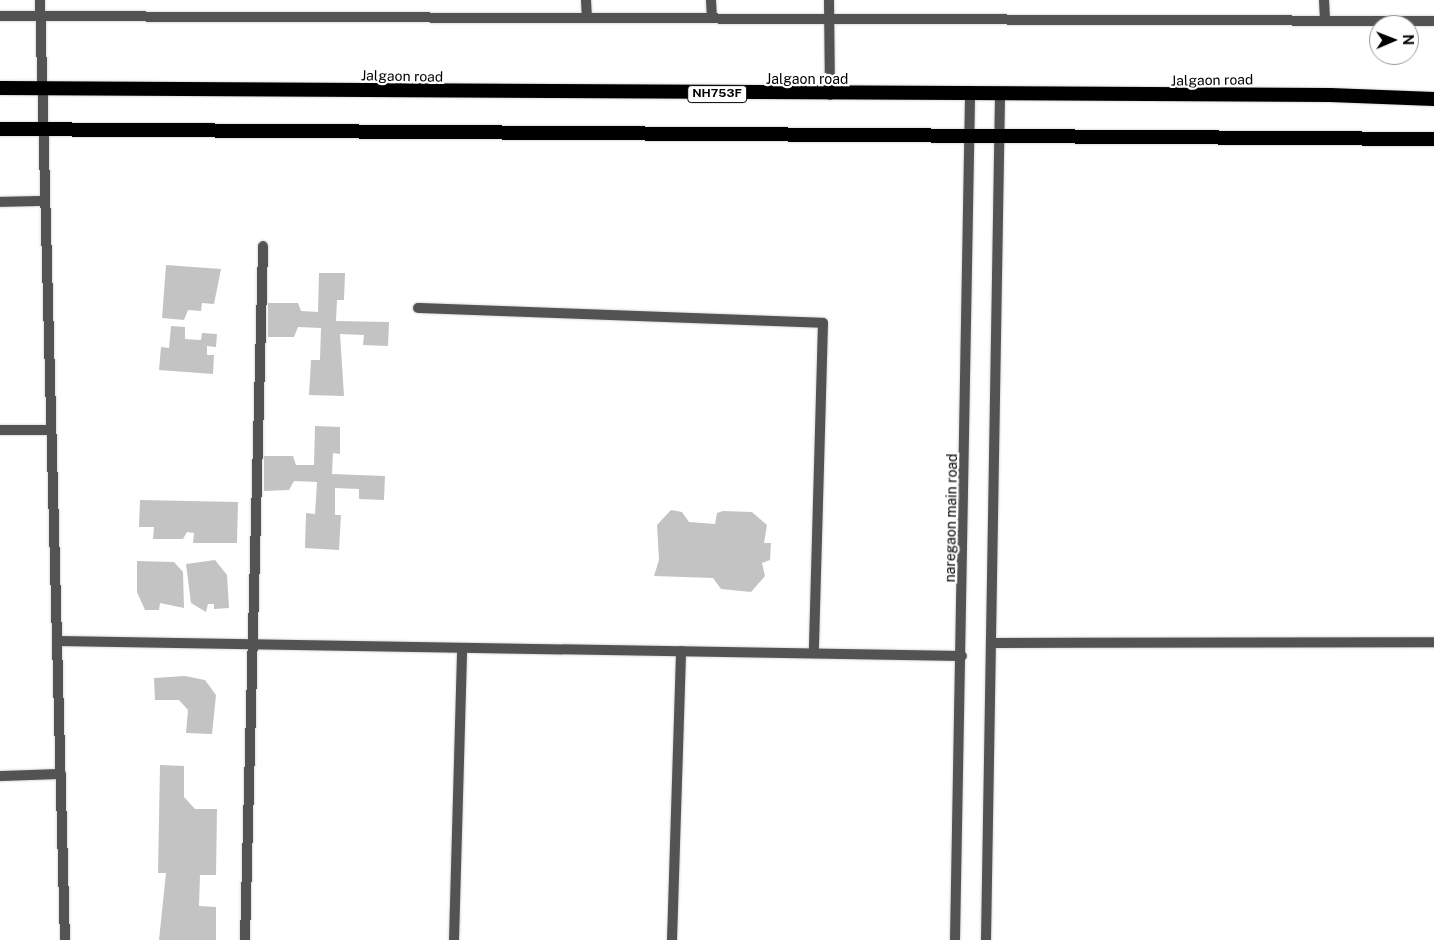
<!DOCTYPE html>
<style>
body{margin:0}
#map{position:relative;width:1434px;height:940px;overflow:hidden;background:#fff;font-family:"Public Sans",sans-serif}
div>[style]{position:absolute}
.building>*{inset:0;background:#c3c3c3}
.roads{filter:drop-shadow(0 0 1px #dbdbdb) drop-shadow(0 0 1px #dbdbdb)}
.service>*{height:10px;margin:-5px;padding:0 5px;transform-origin:5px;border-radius:5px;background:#535353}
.minor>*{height:10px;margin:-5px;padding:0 5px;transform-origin:5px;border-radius:5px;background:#535353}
.tertiary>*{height:10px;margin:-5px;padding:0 5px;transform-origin:5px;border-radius:5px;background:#535353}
.trunk>*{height:14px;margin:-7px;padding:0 7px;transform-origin:7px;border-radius:7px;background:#000}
span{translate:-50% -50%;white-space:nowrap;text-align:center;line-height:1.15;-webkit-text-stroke:4.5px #fff;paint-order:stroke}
.shield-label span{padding:1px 4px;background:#fff;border:1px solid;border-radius:4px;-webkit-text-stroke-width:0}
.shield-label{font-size:12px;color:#000;font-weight:700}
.street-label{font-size:14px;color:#000}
.north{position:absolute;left:1369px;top:15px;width:50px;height:50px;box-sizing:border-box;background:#fff;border:1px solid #999;border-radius:50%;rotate:89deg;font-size:14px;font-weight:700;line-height:20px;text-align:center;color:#000}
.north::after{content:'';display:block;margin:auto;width:18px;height:22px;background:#000;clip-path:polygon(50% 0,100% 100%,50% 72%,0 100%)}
</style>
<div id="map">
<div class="building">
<div style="clip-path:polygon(166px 265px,221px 269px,214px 304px,202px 303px,201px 311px,188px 310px,184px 320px,162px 318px)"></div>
<div style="clip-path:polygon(319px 273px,345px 273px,344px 300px,337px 300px,336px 321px,389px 322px,388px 346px,363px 345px,364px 335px,340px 334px,344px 396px,309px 395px,311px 360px,320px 360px,321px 328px,298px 327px,294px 337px,268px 337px,268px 303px,298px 303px,301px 311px,318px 312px)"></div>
<div style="clip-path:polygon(171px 326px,185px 327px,185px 339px,201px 340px,202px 333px,217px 334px,216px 347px,207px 346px,207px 355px,214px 355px,213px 374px,159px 370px,161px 347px,169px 348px)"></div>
<div style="clip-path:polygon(315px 426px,340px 427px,340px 454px,333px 453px,332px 474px,385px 476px,384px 500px,359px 499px,359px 489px,335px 488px,335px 515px,341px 515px,339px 550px,305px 548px,306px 513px,315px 514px,317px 482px,294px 481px,289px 490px,264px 491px,264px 456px,293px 456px,296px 465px,314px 465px)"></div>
<div style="clip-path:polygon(140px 500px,238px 502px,237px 543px,193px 543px,194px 533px,187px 532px,183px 539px,153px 539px,154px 527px,139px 527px)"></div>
<div style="clip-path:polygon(671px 510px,682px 512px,689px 522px,715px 524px,717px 513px,723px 511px,752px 512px,767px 525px,764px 543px,771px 543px,770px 560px,762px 563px,765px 576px,751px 592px,721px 589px,713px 578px,654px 576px,659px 560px,657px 525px)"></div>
<div style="clip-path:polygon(215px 560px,227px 575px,229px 608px,214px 609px,214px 604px,208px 604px,206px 612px,191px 603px,186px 564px)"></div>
<div style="clip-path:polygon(137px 561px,174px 562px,183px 572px,184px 608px,160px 603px,159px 610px,145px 610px,137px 592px)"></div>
<div style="clip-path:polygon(185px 676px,205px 680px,216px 695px,212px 734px,186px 733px,188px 710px,179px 700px,155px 700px,154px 678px)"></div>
<div style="clip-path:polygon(160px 765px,184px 766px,184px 797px,195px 809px,217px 809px,216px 875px,200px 875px,199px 906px,216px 907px,216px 940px,159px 940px,166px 873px,158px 873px)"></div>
</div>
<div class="roads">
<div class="service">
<div style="left:418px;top:308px;width:405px;rotate:2.1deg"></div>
<div style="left:823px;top:323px;width:330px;rotate:91.6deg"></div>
<div style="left:58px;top:641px;width:904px;rotate:0.95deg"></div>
<div style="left:992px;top:643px;width:442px;rotate:-0.1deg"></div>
<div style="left:245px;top:940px;width:694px;rotate:-88.51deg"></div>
<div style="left:454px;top:940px;width:292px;rotate:-88.4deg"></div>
<div style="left:672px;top:940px;width:289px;rotate:-88.2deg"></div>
</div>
<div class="minor">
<div style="left:40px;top:0;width:940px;rotate:88.48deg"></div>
<div style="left:586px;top:0;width:18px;rotate:87deg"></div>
<div style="left:711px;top:0;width:18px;rotate:87deg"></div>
<div style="left:829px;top:0;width:95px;rotate:89.4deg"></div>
<div style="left:1324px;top:0;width:20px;rotate:87deg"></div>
<div style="left:0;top:16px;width:1434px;rotate:0.2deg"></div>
<div style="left:0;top:202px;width:45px;rotate:-1.3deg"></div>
<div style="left:0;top:430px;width:51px"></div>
<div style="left:0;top:776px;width:61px;rotate:-1.9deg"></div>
</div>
<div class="tertiary">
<div style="left:955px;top:940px;width:844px;rotate:-88.98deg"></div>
<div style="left:986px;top:940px;width:844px;rotate:-89.05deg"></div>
</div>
<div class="trunk">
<div style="left:0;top:88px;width:1330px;rotate:0.3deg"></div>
<div style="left:1330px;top:95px;width:104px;rotate:2.2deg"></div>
<div style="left:0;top:129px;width:1434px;rotate:0.4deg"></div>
</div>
</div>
<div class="shield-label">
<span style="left:717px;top:94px">NH753F</span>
</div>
<div class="street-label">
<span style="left:402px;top:76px;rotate:1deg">Jalgaon road</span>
<span style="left:807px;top:79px">Jalgaon road</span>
<span style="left:1212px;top:80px;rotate:-1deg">Jalgaon road</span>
<span style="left:951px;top:518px;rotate:-89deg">naregaon main road</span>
</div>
<div class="north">N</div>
</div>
